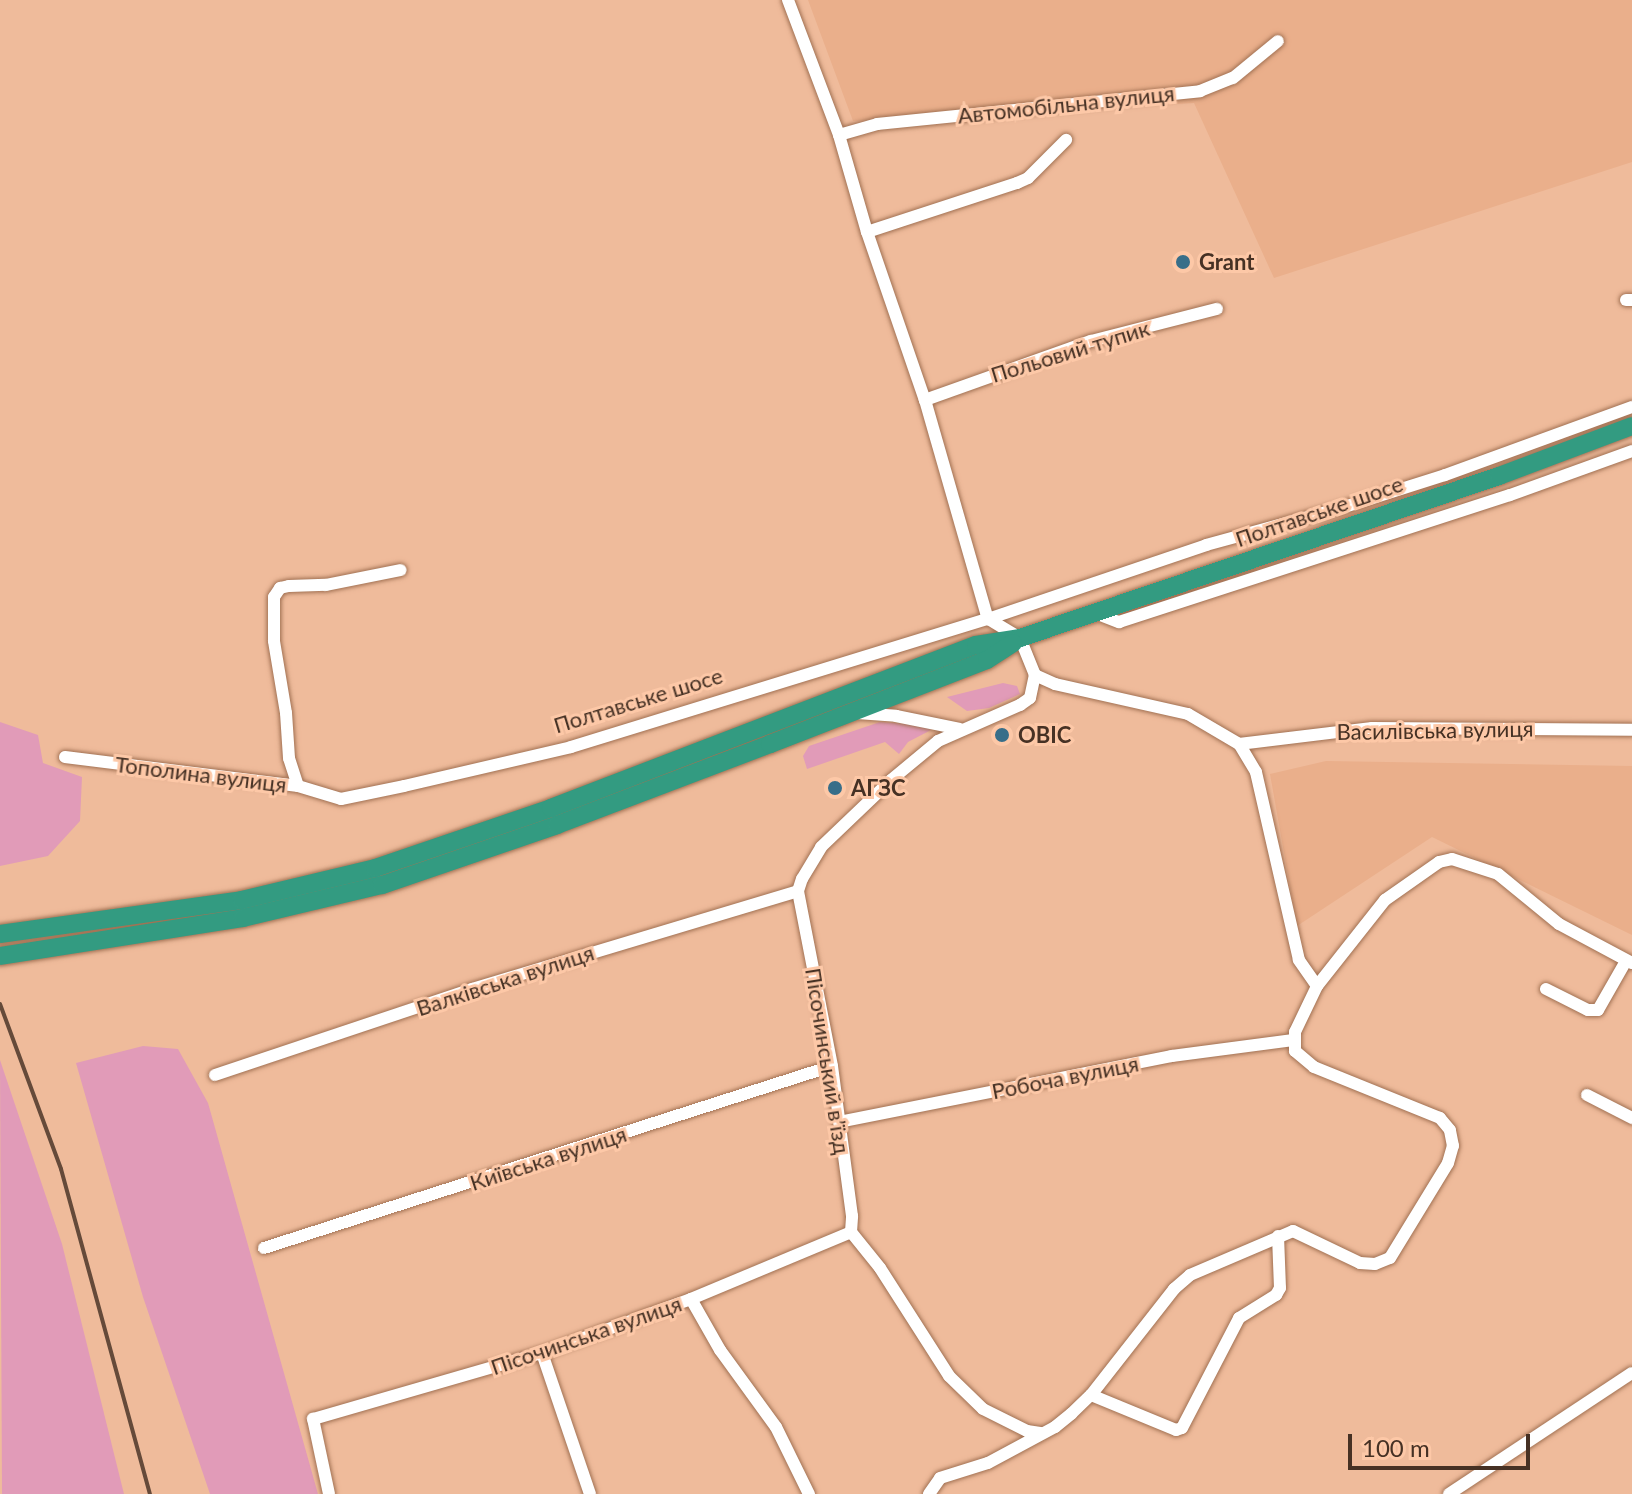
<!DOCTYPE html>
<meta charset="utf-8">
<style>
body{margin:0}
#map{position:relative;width:1632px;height:1494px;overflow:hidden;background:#efbb9b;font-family:Lato,sans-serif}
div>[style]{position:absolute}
.built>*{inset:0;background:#eaaf8b}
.green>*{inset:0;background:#e19bb8}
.roads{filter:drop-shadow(0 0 2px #a17153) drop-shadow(0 0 2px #a17153)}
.minor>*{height:12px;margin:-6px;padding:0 6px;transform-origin:6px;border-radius:6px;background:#fff}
.highway>*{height:18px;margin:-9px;padding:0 9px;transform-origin:9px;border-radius:9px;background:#339b81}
.rail>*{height:4px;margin:-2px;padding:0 2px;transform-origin:2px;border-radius:2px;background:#654a3a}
.dots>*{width:22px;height:22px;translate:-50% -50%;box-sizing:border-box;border:4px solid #fdc8a7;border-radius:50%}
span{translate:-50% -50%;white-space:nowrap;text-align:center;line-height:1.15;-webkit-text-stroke:6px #fdc8a7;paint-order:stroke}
.street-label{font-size:22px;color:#463124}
.poi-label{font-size:22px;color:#463124;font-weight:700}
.left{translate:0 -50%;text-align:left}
.scale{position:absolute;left:1348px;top:1434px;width:182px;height:36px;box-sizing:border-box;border:4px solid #463124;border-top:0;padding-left:10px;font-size:24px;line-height:28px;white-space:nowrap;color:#463124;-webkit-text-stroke:6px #fdc8a7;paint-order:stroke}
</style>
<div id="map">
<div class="built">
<div style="clip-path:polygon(808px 0,1632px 0,1632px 162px,1274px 278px,1194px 103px,853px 121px)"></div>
<div style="clip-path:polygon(1326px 761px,1632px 766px,1632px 935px,1432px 837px,1297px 926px,1270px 774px)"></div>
</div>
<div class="green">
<div style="clip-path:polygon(1003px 683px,1017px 686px,1020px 694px,989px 708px,967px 711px,947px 697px)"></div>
<div style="clip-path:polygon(0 722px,38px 735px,43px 763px,82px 777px,80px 821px,48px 856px,0 866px)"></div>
<div style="clip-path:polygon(880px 722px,923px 725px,931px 730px,908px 742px,899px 754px,885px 742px,807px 769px,803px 756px,809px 746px)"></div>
<div style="clip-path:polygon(143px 1046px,178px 1049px,208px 1103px,318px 1494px,210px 1494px,143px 1297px,76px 1063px)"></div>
<div style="clip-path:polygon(0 1060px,62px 1244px,124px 1494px,2px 1494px)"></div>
</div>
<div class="roads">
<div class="minor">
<div style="left:788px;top:0;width:144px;rotate:69.3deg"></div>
<div style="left:839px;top:135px;width:101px;rotate:73.9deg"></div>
<div style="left:867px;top:232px;width:178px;rotate:71deg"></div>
<div style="left:925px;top:400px;width:228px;rotate:74deg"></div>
<div style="left:839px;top:135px;width:40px;rotate:-16deg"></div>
<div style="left:877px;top:124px;width:325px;rotate:-5.8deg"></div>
<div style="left:1200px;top:91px;width:35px;rotate:-22deg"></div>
<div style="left:1233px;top:78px;width:58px;rotate:-39.4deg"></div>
<div style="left:867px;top:232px;width:158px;rotate:-18.1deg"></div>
<div style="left:1017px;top:183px;width:12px;rotate:-24deg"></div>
<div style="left:1028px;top:178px;width:54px;rotate:-45deg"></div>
<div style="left:1626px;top:300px;width:6px"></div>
<div style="left:925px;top:400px;width:176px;rotate:-19.6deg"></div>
<div style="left:1091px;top:341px;width:130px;rotate:-14.3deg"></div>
<div style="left:1095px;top:613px;width:26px;rotate:21deg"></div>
<div style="left:1119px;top:622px;width:411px;rotate:-18deg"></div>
<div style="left:1510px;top:495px;width:130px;rotate:-19.8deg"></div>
<div style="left:857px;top:713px;width:39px;rotate:4deg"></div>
<div style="left:896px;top:716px;width:65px;rotate:11.5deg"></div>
<div style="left:1239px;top:744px;width:134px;rotate:-6.9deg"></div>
<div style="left:1372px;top:728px;width:260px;rotate:0.4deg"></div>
<div style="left:65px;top:757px;width:235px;rotate:7.1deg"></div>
<div style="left:298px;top:786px;width:45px;rotate:16.8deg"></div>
<div style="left:341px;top:799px;width:64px;rotate:-11.7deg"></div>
<div style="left:404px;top:786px;width:171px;rotate:-13.1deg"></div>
<div style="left:571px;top:747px;width:436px;rotate:-17.1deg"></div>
<div style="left:988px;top:619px;width:230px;rotate:-18.7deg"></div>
<div style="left:1206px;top:545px;width:137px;rotate:-15.3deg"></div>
<div style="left:1338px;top:509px;width:112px;rotate:-17.6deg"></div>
<div style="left:1445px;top:475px;width:199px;rotate:-20deg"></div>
<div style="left:298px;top:786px;width:29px;rotate:-108deg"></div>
<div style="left:289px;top:758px;width:45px;rotate:-93.8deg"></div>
<div style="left:286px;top:713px;width:73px;rotate:-99.5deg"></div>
<div style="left:274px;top:641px;width:44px;rotate:-90deg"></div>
<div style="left:274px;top:597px;width:11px;rotate:-56deg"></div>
<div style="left:280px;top:588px;width:9px;rotate:-13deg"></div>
<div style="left:289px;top:586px;width:37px;rotate:-2deg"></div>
<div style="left:326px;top:585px;width:76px;rotate:-11.3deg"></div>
<div style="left:1317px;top:986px;width:110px;rotate:-51.7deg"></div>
<div style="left:1385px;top:900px;width:66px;rotate:-35.1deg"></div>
<div style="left:1439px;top:862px;width:13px;rotate:-13deg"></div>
<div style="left:1452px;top:859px;width:48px;rotate:18.1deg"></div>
<div style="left:1498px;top:874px;width:79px;rotate:39.3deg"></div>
<div style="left:1559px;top:924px;width:83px;rotate:28.1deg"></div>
<div style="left:1546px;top:989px;width:47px;rotate:26.6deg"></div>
<div style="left:1588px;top:1010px;width:10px"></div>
<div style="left:1598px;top:1010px;width:56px;rotate:-60.3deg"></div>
<div style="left:215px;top:1075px;width:271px;rotate:-18.5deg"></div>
<div style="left:472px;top:989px;width:340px;rotate:-16.7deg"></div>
<div style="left:1587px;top:1095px;width:51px;rotate:27.1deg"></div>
<div style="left:839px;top:1122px;width:339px;rotate:-11.2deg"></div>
<div style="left:1172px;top:1056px;width:122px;rotate:-7.5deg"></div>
<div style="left:851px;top:1232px;width:16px;rotate:-86deg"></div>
<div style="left:852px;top:1216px;width:151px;rotate:-97.6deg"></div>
<div style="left:832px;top:1066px;width:178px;rotate:-101deg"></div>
<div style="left:798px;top:891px;width:13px;rotate:-72deg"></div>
<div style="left:802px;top:879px;width:37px;rotate:-59deg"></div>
<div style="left:821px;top:847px;width:97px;rotate:-43.7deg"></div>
<div style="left:891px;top:780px;width:61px;rotate:-39.7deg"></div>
<div style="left:938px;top:741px;width:90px;rotate:-23.7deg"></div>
<div style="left:1020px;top:705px;width:12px;rotate:-35deg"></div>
<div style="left:1030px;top:698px;width:24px;rotate:-78deg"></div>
<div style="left:851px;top:1232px;width:46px;rotate:51.1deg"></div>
<div style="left:880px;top:1268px;width:128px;rotate:57.4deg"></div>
<div style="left:949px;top:1376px;width:47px;rotate:44.1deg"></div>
<div style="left:983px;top:1409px;width:49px;rotate:26.6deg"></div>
<div style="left:1027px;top:1431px;width:15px;rotate:8deg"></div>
<div style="left:264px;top:1248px;width:596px;rotate:-17.77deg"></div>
<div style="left:691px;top:1299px;width:59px;rotate:60.4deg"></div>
<div style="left:720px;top:1350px;width:95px;rotate:54deg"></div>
<div style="left:776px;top:1427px;width:75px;rotate:63.8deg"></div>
<div style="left:542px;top:1353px;width:149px;rotate:71.2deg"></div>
<div style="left:1091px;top:1395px;width:92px;rotate:22.4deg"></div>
<div style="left:1176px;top:1430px;width:6px;rotate:-18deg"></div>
<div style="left:1182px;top:1428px;width:124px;rotate:-62.6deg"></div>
<div style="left:1239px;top:1318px;width:44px;rotate:-31.9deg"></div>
<div style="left:1276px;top:1295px;width:8px;rotate:-60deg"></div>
<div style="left:1280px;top:1288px;width:52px;rotate:-92.2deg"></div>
<div style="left:329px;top:1494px;width:77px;rotate:-102deg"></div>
<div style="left:313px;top:1419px;width:238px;rotate:-16.1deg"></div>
<div style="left:542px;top:1353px;width:158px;rotate:-19.9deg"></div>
<div style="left:691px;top:1299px;width:173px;rotate:-22.7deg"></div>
<div style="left:929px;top:1494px;width:19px;rotate:-55deg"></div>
<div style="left:940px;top:1478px;width:50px;rotate:-17.4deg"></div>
<div style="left:988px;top:1463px;width:76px;rotate:-28.2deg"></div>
<div style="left:1055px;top:1427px;width:21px;rotate:-39deg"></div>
<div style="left:1071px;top:1414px;width:28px;rotate:-44deg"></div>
<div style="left:1091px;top:1395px;width:135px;rotate:-51.9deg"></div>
<div style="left:1174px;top:1289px;width:21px;rotate:-41deg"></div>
<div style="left:1190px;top:1275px;width:112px;rotate:-23.1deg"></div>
<div style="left:1293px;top:1231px;width:74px;rotate:25.5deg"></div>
<div style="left:1360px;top:1263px;width:15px;rotate:4deg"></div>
<div style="left:1375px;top:1264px;width:16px;rotate:-22deg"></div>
<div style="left:1390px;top:1258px;width:111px;rotate:-58.6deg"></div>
<div style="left:1448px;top:1163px;width:18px;rotate:-74deg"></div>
<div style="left:1453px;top:1146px;width:16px;rotate:-101deg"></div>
<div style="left:1450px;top:1130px;width:16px;rotate:-130deg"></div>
<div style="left:1440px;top:1118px;width:136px;rotate:-158deg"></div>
<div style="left:1314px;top:1067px;width:25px;rotate:-140deg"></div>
<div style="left:1295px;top:1051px;width:19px;rotate:-90deg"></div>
<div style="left:1295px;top:1032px;width:51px;rotate:-64.4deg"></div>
<div style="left:1317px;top:986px;width:32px;rotate:-125deg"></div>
<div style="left:1299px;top:960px;width:193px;rotate:-102.9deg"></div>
<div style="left:1256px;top:772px;width:33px;rotate:-121deg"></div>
<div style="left:1239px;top:744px;width:59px;rotate:-149.5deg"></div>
<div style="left:1188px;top:714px;width:136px;rotate:-167.3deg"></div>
<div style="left:1055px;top:684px;width:22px;rotate:-156deg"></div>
<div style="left:1035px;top:675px;width:40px;rotate:-112deg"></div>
<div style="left:1020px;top:638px;width:37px;rotate:-149deg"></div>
<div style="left:1449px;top:1494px;width:219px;rotate:-33.5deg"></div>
</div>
<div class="highway">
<div style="left:0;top:934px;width:244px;rotate:-8deg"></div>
<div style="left:242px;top:900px;width:137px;rotate:-13.5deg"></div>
<div style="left:375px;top:868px;width:186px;rotate:-18.8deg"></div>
<div style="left:551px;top:808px;width:455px;rotate:-21deg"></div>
<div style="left:976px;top:645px;width:45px;rotate:-9deg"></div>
<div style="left:1020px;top:638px;width:506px;rotate:-18.69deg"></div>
<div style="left:1499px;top:476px;width:142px;rotate:-20.6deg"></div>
<div style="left:0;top:956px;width:246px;rotate:-8.9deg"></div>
<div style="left:243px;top:918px;width:143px;rotate:-13.4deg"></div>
<div style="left:382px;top:885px;width:185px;rotate:-18.9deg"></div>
<div style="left:557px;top:825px;width:228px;rotate:-20.8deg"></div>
<div style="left:770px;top:744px;width:233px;rotate:-21.2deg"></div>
<div style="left:987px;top:660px;width:31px;rotate:-33deg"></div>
</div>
</div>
<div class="rail">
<div style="left:0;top:1004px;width:176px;rotate:69.7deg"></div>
<div style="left:61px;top:1169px;width:337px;rotate:74.7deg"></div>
</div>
<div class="dots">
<div style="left:1183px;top:262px;background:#386e89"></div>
<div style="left:1002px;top:735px;background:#386e89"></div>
<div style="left:835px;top:788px;background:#386e89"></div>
</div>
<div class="street-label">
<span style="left:1066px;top:104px;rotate:-6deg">Автомобільна вулиця</span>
<span style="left:1070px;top:351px;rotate:-17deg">Польовий тупик</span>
<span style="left:1319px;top:511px;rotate:-19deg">Полтавське шосе</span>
<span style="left:638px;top:700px;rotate:-17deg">Полтавське шосе</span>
<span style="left:1435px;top:730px;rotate:-1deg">Василівська вулиця</span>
<span style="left:201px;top:774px;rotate:7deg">Тополина вулиця</span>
<span style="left:505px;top:980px;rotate:-18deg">Валківська вулиця</span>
<span style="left:828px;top:1061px;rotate:81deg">Пісочинський в’їзд</span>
<span style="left:1065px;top:1077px;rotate:-11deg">Робоча вулиця</span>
<span style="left:548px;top:1158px;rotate:-18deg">Київська вулиця</span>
<span style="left:586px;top:1335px;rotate:-19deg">Пісочинська вулиця</span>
</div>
<div class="poi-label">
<span class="left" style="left:1199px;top:262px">Grant</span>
<span class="left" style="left:1018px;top:735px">ОВІС</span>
<span class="left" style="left:851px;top:788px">АГЗС</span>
</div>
<div class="scale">100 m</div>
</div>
